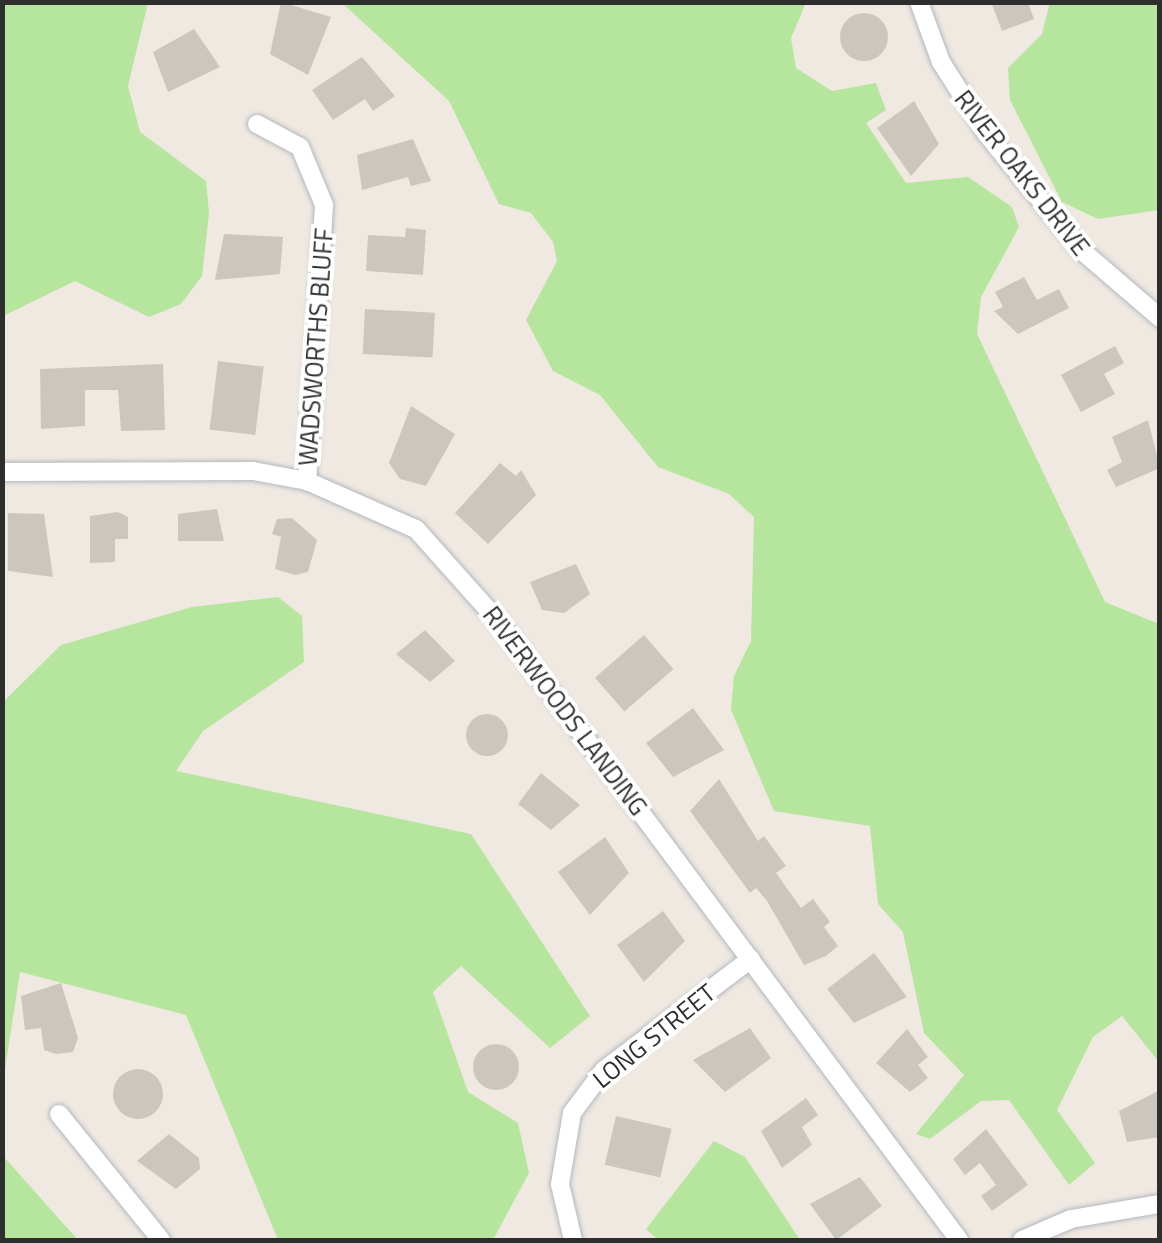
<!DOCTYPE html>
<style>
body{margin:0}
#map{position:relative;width:1162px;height:1243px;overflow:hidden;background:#efe9e1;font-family:"Titillium Web",sans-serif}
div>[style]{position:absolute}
.green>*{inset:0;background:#b6e59e}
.building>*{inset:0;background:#cbc7bf;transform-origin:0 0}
.round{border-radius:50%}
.roads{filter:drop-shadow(0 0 2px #b4b7c1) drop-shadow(0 0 2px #b4b7c1)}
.street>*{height:18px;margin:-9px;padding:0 9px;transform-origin:9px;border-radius:9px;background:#fff}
span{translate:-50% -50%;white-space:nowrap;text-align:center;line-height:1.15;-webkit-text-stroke:8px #fff;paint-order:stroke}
.street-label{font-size:25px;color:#2e2e2e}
.frame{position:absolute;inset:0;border:5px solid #2e2e2e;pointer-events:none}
</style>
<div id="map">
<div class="green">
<div style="clip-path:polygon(3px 2px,148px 3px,128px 86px,140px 132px,206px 181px,209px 213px,202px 276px,181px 304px,149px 317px,75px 281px,3px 316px)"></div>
<div style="clip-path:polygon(1050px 2px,1159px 3px,1159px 210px,1098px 219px,1062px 202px,1010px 100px,1008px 68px,1042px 34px)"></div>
<div style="clip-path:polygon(342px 3px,806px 3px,791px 38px,796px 68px,832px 91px,876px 83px,886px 110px,866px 123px,906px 183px,968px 177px,1012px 207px,1019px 227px,981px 297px,977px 334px,1105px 602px,1159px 624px,1159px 1062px,1122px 1016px,1093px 1037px,1057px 1110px,1095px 1163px,1069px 1185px,1009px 1100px,981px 1101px,930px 1139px,916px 1134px,964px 1075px,924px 1033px,903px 932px,878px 904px,870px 826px,774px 811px,731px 710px,734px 676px,751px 641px,754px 517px,729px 494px,658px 467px,600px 395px,553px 371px,526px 320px,557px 261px,553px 242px,531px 213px,499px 204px,449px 101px)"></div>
<div style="clip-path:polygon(278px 597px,302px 616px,304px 662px,203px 731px,176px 771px,471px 834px,590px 1016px,550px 1048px,461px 966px,433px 992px,468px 1092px,518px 1123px,529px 1173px,493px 1240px,278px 1240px,186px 1015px,20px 972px,3px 1082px,3px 702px,61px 645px,192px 607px)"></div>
<div style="clip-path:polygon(714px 1141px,745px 1157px,800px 1240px,658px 1240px,646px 1229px)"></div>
<div style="clip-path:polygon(3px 1155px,3px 1156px,78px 1240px,3px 1240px)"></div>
</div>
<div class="building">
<div style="clip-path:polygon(281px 2px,331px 17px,308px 75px,270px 54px)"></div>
<div style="clip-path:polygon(991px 2px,1028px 2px,1034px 19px,1002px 31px)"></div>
<div class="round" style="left:840px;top:13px;width:48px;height:48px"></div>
<div style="clip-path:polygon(194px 29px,220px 67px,168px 92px,153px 52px)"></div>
<div style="clip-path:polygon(362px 57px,395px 96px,373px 111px,365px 99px,333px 120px,312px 90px)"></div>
<div style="clip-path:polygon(914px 101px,939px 144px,911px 176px,877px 128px)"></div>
<div style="clip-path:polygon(413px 139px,431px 181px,411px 186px,408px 177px,362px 190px,357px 155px)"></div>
<div style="clip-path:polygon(406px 228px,426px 230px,423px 275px,366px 271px,368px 235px,405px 237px)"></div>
<div style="clip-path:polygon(224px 234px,283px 237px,280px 274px,215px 280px)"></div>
<div style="clip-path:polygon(1024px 277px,1037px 300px,1059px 289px,1069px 308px,1018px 334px,994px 311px,1003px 307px,995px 292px)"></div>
<div style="left:365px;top:309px;width:70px;height:45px;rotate:3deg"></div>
<div style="clip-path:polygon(1115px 346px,1124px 363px,1104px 374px,1115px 394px,1081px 412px,1061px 375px)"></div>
<div style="left:218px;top:361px;width:46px;height:69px;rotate:7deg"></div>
<div style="clip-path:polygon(163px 364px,165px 430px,121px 431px,118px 390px,85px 390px,85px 426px,41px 429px,40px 369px)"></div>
<div style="clip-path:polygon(411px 406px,455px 434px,426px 486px,400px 479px,389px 463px)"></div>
<div style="clip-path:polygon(1148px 420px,1160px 468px,1116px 487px,1107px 470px,1122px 462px,1112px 437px)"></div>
<div style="clip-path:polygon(500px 463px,516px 476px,521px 470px,536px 495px,488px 544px,455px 513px)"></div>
<div style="clip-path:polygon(217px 509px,224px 541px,178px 541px,178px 514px)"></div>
<div style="clip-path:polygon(118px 512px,128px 517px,128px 539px,115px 539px,115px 562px,90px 563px,90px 516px)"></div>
<div style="clip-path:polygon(8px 513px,44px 514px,53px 577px,8px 571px)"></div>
<div style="clip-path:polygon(292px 518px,317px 540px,308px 572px,295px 575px,275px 569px,281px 537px,272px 534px,277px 519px)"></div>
<div style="clip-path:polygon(576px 564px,590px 594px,564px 613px,542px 610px,530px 582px)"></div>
<div style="clip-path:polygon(425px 630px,455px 661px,430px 682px,396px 654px)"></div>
<div style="left:644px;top:635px;width:45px;height:65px;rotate:49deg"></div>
<div style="clip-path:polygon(693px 708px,724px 750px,673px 777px,646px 743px)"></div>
<div class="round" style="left:466px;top:714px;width:42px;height:42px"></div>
<div style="clip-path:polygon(541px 773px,580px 805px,551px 830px,518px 804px)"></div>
<div style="clip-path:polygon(719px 779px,758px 841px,764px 836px,786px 866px,776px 873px,801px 908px,813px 899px,830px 922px,824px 927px,838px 946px,826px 956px,804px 965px,767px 901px,756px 888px,750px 893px,690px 811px)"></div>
<div style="clip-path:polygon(605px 837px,629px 873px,590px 915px,558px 872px)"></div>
<div style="clip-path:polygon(663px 911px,685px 941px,644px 982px,617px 945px)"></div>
<div style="clip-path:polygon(874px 953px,907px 997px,854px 1023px,827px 989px)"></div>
<div style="clip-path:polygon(61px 983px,78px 1038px,73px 1052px,56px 1054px,44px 1050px,41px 1028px,25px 1030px,21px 996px)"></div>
<div style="clip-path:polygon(750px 1028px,771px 1058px,725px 1092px,693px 1060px)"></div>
<div style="clip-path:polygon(907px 1029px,928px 1057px,918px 1065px,928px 1078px,910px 1092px,876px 1063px)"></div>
<div class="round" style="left:473px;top:1044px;width:46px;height:46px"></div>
<div class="round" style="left:113px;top:1069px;width:50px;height:50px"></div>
<div style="clip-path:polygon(1160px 1090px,1160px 1137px,1127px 1142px,1119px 1111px)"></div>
<div style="clip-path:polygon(806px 1098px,818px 1115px,802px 1127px,812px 1145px,782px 1168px,761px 1131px)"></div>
<div style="left:616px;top:1116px;width:57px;height:50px;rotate:13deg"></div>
<div style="clip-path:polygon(986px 1129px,1028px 1185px,992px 1211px,981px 1196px,996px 1185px,980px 1163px,965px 1175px,953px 1159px)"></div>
<div style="clip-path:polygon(169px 1134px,199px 1158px,200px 1169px,176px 1189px,137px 1161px)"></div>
<div style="clip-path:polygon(860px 1177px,882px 1206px,836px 1240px,810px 1204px)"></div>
</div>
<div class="roads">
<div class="street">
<div style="left:919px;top:2px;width:64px;rotate:69.9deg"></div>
<div style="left:941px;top:62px;width:84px;rotate:57.6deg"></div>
<div style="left:986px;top:133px;width:151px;rotate:50.9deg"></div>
<div style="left:1081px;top:250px;width:104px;rotate:40.7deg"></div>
<div style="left:257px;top:124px;width:49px;rotate:28.1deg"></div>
<div style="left:300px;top:147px;width:63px;rotate:67.5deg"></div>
<div style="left:324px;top:205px;width:277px;rotate:93.5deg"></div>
<div style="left:2px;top:472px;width:251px;rotate:-0.2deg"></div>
<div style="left:253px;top:471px;width:55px;rotate:10.5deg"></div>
<div style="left:307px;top:481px;width:119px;rotate:23.8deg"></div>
<div style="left:416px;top:529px;width:123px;rotate:48.3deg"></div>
<div style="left:498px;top:621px;width:772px;rotate:53.32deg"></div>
<div style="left:59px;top:1114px;width:162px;rotate:51deg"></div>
<div style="left:573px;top:1240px;width:57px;rotate:-103.1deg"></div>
<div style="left:560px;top:1184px;width:72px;rotate:-80.4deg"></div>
<div style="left:572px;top:1113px;width:54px;rotate:-53.3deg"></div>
<div style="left:604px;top:1070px;width:184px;rotate:-37.1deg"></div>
<div style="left:1022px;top:1240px;width:53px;rotate:-23.2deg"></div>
<div style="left:1071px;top:1219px;width:90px;rotate:-9.6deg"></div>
</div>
</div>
<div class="street-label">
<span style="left:1022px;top:173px;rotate:52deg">RIVER OAKS DRIVE</span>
<span style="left:316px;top:347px;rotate:-86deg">WADSWORTHS BLUFF</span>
<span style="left:565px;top:711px;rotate:53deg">RIVERWOODS LANDING</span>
<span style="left:654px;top:1036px;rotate:-39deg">LONG STREET</span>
</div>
<div class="frame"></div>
</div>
